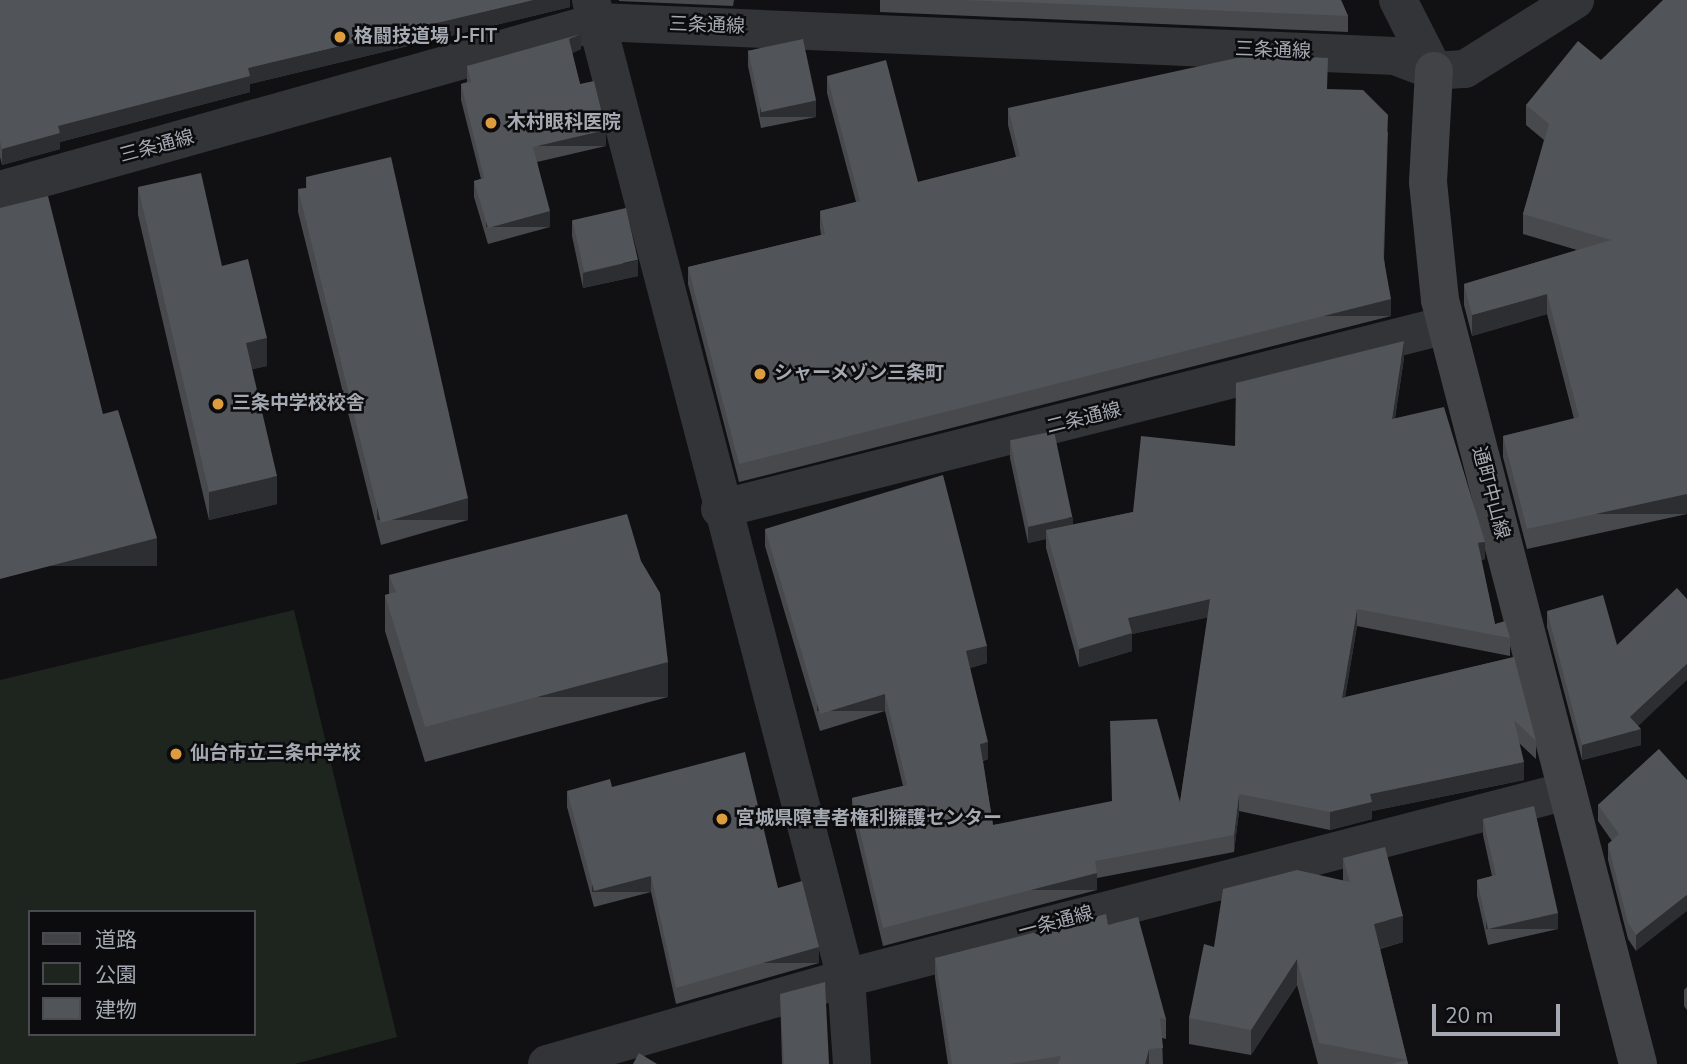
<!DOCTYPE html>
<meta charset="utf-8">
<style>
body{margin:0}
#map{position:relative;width:1687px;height:1064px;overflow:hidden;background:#111113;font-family:"Nunito Sans","Noto Sans JP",sans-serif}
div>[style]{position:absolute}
.green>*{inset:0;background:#1e251f}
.street>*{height:38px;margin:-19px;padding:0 19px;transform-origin:19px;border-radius:19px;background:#333437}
.secondary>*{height:38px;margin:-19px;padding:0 19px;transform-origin:19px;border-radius:19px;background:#414347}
.wall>*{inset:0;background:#47494d}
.shaded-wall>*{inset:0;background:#2d2e31;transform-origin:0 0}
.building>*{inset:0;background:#515458;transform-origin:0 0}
.dots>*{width:19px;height:19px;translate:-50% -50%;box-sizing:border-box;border:4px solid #0c0c0e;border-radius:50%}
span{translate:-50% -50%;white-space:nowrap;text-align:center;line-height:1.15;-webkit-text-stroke:5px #0c0c0e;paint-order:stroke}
.street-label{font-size:19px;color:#a4a9b2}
.poi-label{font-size:19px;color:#a4a9b2;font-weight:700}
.left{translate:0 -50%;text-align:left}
.legend{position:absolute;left:28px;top:910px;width:228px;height:126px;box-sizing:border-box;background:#0c0c0e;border:2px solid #494b50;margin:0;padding:9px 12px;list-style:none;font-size:21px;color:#a4a9b2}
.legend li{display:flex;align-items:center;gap:14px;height:35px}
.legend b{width:35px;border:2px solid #494b50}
.scale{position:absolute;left:1432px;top:1004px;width:128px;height:32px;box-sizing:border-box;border:4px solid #a4a9b2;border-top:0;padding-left:9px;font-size:21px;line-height:24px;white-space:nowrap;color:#a4a9b2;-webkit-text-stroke:5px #0c0c0e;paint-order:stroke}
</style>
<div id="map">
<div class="green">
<div style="clip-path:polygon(evenodd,294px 610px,397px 1037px,295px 1064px,0 1064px,0 680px,294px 610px,30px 912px,254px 912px,254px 1034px,30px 1034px,30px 912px)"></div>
</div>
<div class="street">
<div style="left:591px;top:0;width:1011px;rotate:75.39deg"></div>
<div style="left:846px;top:978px;width:86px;rotate:86deg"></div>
<div style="left:1398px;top:0;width:80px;rotate:63.1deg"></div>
<div style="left:0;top:190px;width:621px;rotate:-15.69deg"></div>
<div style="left:598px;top:22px;width:798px;rotate:2.44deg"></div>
<div style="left:1395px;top:56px;width:42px;rotate:21deg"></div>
<div style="left:1434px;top:71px;width:31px;rotate:-4deg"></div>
<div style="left:1465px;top:69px;width:130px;rotate:-32.1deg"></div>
<div style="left:720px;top:509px;width:749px;rotate:-14.22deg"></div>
<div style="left:547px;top:1064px;width:311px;rotate:-16deg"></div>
<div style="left:846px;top:978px;width:745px;rotate:-14.54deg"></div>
</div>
<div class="secondary">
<div style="left:1434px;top:71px;width:111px;rotate:93.1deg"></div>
<div style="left:1428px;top:182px;width:119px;rotate:84.2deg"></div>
<div style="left:1440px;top:300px;width:789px;rotate:75.47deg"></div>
</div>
<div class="wall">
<div style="clip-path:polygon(0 0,570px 0,570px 7px,250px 84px,250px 92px,60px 142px,60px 149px,2px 165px,0 157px)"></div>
<div style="clip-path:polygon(619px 0,734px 0,733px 6px,619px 1px)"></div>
<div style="clip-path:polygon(880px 0,1341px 0,1348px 16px,1348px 32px,880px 12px)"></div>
<div style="clip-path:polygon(1687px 0,1687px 514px,1527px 549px,1503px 457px,1503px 436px,1574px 419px,1547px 314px,1472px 336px,1464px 305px,1464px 284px,1577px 250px,1523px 234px,1523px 214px,1544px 140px,1526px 125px,1526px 105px,1601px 60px)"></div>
<div style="clip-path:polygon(581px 49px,572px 53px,580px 84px,606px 146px,537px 162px,550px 227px,488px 244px,474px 197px,474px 181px,481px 179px,461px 100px,461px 84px,467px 82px,467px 66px)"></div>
<div style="clip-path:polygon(748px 50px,816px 117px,761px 128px,748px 66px)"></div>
<div style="clip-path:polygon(827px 76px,918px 182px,1016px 157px,1008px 125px,1008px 108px,1328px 89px,1388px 132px,1384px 258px,1391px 316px,739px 482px,688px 284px,688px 267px,821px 235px,820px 228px,820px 211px,856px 202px,827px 93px)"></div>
<div style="clip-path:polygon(306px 177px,468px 520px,381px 545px,298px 212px,298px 189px,306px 188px)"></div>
<div style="clip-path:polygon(138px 187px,222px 266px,267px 366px,252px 369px,277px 504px,209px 520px,138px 215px)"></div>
<div style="clip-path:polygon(572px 220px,638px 276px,583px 288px,572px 236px)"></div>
<div style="clip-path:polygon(1404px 358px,1395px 418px,1485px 559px,1481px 560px,1495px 624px,1510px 638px,1510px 656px,1357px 626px,1345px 697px,1514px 657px,1536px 741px,1536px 759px,1519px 743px,1524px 780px,1372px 811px,1372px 819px,1330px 830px,1239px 811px,1234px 852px,1097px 878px,1097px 890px,883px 946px,852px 816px,852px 798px,903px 786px,885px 711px,820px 731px,765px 546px,765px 529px,987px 663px,970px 668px,988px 759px,983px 761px,993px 825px,1180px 802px,1208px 617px,1132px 634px,1132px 651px,1079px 667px,1046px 548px,1046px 539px,1028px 543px,1010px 458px,1010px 442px,1073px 525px,1133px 512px,1235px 446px)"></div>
<div style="clip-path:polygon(389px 575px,668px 697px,425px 762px,385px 631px,385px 595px,389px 594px)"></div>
<div style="clip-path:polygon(1547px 611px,1638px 726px,1641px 745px,1582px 760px,1547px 627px)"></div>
<div style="clip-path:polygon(1659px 749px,1636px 951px,1628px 939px,1608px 860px,1608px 844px,1612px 841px,1598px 821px,1598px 805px)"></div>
<div style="clip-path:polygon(612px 787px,778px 888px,819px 963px,676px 1004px,651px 892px,594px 907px,567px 807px,567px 791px)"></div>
<div style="clip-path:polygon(1483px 819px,1558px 929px,1488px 945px,1477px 896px,1477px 880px,1492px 876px,1483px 835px)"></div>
<div style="clip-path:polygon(1343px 858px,1403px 942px,1380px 949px,1408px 1064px,1318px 1064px,1297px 985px,1251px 1055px,1189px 1044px,1189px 1018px,1214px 947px,1343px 881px)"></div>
<div style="clip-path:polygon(1108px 925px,1166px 1019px,1166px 1039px,1162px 1038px,1163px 1064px,948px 1064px,935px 978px,935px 958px)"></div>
<div style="clip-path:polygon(1687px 987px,1687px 1010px,1684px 1006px,1684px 990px)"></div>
<div style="clip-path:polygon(780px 994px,829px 1064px,782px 1064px)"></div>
</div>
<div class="shaded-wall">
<div style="clip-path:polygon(533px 0,570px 0,570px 7px,250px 84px,250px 92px,60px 142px,60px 149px,2px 165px,2px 149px,58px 126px,248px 68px)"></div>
<div style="clip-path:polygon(581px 34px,581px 49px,569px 55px,569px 39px)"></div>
<div style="left:816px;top:101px;width:16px;height:56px;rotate:90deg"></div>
<div style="left:606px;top:130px;width:16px;height:75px;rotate:90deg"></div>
<div style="left:550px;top:211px;width:16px;height:64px;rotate:90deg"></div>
<div style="clip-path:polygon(638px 260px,638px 276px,583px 288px,583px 273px)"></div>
<div style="clip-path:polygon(1547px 294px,1547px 314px,1472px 336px,1472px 315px)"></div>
<div style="left:1391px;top:299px;width:17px;height:673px;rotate:90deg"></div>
<div style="clip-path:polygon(267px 338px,267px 366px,246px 371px,246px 343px)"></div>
<div style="clip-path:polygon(1404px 341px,1404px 358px,1392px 436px,1392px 419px)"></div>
<div style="clip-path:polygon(277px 476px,277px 504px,209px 520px,209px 492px)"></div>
<div style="left:1687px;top:494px;width:20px;height:164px;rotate:90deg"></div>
<div style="left:468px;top:498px;width:22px;height:91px;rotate:90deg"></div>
<div style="clip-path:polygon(1073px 517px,1073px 533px,1046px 530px,1046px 539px,1028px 543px,1028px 527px)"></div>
<div style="left:157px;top:538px;width:28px;height:162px;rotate:90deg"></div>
<div style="clip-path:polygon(1485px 542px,1485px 559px,1478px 561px,1478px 543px)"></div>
<div style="clip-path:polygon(1210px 599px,1210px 617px,1132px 634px,1132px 651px,1079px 667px,1079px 649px,1128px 618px)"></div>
<div style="clip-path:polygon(1357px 609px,1357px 626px,1342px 716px,1342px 698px)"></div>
<div style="clip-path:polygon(987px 646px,987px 663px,966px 669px,966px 651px)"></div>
<div style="left:668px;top:662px;width:35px;height:252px;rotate:90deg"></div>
<div style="clip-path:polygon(1687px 664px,1687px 680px,1633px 731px,1641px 729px,1641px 745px,1582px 760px,1582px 745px,1630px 717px)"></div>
<div style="left:885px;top:694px;width:17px;height:68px;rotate:90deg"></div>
<div style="clip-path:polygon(988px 742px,988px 759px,980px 761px,980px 744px)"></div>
<div style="clip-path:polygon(1524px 762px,1524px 780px,1372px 811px,1372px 819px,1330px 830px,1330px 812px,1370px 794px)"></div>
<div style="clip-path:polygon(1239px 794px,1239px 811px,1234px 852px,1234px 835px)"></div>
<div style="left:1097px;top:873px;width:17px;height:221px;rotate:90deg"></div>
<div style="left:651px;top:876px;width:16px;height:59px;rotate:90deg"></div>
<div style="clip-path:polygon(1687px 895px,1687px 911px,1636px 951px,1636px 935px)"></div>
<div style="left:1558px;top:913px;width:16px;height:72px;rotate:90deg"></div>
<div style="clip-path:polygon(1403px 916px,1403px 942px,1374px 950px,1374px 924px)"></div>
<div style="left:819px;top:947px;width:16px;height:149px;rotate:90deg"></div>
<div style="clip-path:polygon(1297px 959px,1297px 985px,1251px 1055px,1251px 1030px)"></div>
<div style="clip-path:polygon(1149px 1049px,1149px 1064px,1145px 1064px)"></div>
</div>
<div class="building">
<div style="clip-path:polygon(0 0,533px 0,248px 68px,250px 76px,58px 126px,60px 133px,2px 149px,0 141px)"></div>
<div style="clip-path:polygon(966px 0,1341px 0,1348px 16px)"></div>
<div style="clip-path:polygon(1663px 0,1687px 0,1687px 494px,1527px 529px,1503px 436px,1579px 417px,1547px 294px,1472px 315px,1464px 284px,1611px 240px,1523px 214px,1549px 124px,1526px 105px,1578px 41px,1601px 60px)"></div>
<div style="clip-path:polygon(581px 34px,569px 39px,580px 84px,594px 81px,606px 130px,533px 147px,550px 211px,488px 228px,474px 181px,484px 178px,461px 84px,471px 82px,467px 66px)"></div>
<div style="left:803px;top:39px;width:63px;height:56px;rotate:78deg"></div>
<div style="clip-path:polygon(1255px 54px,1328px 58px,1327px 89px,1363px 90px,1388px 115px,1383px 255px,1391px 299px,739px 464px,688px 267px,825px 234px,820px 211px,860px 201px,827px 76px,886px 60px,918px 182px,1020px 156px,1008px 108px)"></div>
<div style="clip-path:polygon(391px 157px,468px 498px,381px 523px,298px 189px,307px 188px,306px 177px)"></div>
<div style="clip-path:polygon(201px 173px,222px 266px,248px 259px,267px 338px,246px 343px,277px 476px,209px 492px,138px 187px)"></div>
<div style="clip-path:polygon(48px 196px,103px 414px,118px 410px,157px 538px,0 579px,0 208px)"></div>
<div style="left:626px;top:208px;width:53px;height:55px;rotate:77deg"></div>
<div style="clip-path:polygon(1404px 341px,1392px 419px,1444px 407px,1485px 542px,1478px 543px,1495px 624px,1505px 621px,1510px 638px,1357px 609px,1342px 698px,1514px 657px,1536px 741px,1514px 720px,1524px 762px,1370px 794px,1372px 802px,1330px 812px,1239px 794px,1234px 835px,1095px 861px,1097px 873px,883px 928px,852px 798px,907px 785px,885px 694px,820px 714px,765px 529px,943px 475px,987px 646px,966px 651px,988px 742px,980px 744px,993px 825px,1112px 801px,1110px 721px,1157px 719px,1180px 802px,1210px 599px,1128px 618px,1132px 633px,1079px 649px,1046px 530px,1133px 512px,1141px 436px,1235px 446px,1236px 383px)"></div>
<div style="left:1054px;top:431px;width:88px;height:45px;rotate:78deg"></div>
<div style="clip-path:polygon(627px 514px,641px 561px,660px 593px,668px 662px,425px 727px,385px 595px,396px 592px,389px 575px)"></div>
<div style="clip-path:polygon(1677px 588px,1687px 599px,1687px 664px,1630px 717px,1641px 729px,1582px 745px,1547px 611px,1603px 595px,1617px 645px)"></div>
<div style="clip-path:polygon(1659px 749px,1687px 780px,1687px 895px,1636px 935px,1628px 923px,1608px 844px,1619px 834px,1598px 805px)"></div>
<div style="clip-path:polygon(745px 752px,778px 888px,802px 881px,819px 947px,676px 988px,651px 876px,594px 891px,567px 791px,610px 779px,612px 787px)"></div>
<div style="clip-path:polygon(1534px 806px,1558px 913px,1488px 929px,1477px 880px,1496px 875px,1483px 819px)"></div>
<div style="clip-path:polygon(1385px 847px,1403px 916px,1374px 924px,1408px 1064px,1391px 1064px,1407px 1060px,1319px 1043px,1297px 959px,1251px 1030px,1189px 1018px,1204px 944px,1214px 947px,1223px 889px,1297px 870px,1350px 882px,1343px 858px)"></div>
<div style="clip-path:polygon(1106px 914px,1108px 925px,1138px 917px,1166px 1019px,1160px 1018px,1163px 1048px,1149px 1049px,1145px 1064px,1058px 1064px,1061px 1056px,1009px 1064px,952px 1064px,935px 958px)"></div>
<div style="clip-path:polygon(825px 982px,829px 1064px,784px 1064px,780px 994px)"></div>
<div style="clip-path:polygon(639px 1053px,657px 1064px,633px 1064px)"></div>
</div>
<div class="dots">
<div style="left:340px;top:37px;background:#dd9d3f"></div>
<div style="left:491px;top:123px;background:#dd9d3f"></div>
<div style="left:760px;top:374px;background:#dd9d3f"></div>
<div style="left:218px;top:404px;background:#dd9d3f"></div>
<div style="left:176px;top:754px;background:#dd9d3f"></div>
<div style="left:722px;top:819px;background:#dd9d3f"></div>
</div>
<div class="street-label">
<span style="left:707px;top:26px;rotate:2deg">三条通線</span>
<span style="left:1273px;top:51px;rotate:2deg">三条通線</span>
<span style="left:157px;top:147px;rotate:-15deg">三条通線</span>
<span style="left:1084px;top:419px;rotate:-14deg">二条通線</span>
<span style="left:1490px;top:493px;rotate:75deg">通町中山線</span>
<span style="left:1056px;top:923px;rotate:-15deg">一条通線</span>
</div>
<div class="poi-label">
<span class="left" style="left:354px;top:37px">格闘技道場 J-FIT</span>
<span class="left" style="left:507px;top:123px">木村眼科医院</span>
<span class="left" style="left:774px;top:374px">シャーメゾン三条町</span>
<span class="left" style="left:232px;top:404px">三条中学校校舎</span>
<span class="left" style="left:190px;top:754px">仙台市立三条中学校</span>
<span class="left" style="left:736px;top:819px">宮城県障害者権利擁護センター</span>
</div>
<ul class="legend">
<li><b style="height:9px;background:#414347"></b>道路</li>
<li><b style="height:19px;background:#1e251f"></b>公園</li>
<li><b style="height:19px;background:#515458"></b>建物</li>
</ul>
<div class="scale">20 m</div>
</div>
